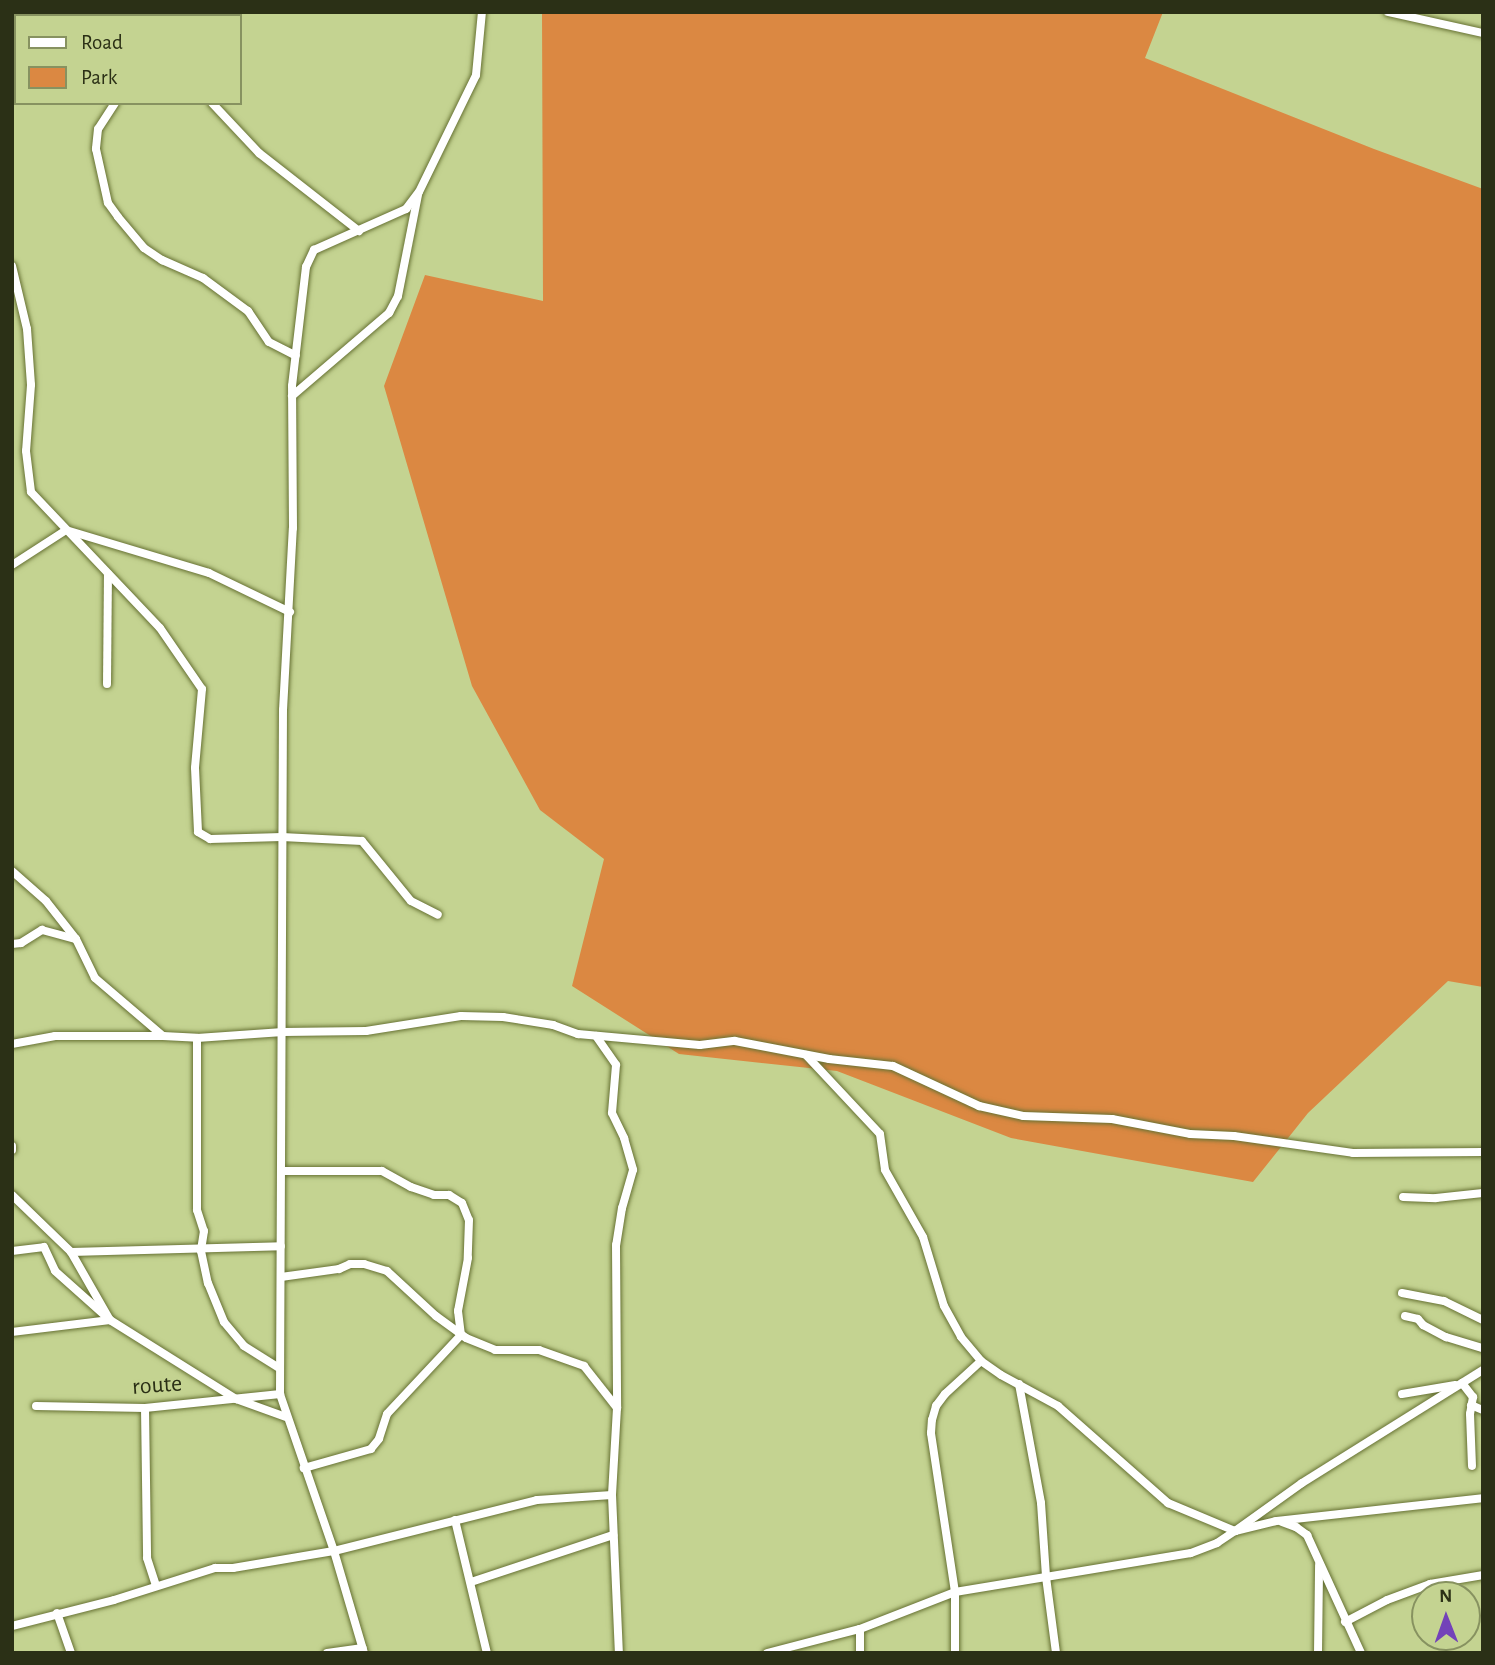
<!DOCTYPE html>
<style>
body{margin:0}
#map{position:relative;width:1495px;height:1665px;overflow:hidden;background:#c4d391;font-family:"Alegreya Sans",sans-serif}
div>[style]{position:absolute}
.green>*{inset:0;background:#db8842}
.roads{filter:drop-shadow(0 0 2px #677234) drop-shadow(0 0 2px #677234)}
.minor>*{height:8px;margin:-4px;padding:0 4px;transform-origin:4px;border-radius:4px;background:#fff}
span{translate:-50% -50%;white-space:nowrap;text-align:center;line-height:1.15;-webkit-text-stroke:6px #c4d391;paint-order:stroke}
.street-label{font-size:24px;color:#2b3016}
.frame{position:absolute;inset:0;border:14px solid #2b3016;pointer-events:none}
.legend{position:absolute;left:14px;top:14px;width:228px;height:91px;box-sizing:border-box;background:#c4d391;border:2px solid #879260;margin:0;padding:9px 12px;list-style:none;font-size:21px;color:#2b3016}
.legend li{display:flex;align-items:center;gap:14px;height:35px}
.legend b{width:35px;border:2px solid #879260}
.north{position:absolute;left:1411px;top:1581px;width:70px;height:70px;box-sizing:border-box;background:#c4d391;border:2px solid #879260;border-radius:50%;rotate:359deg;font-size:19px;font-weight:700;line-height:28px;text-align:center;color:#2b3016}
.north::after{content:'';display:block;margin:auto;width:24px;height:32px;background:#7342b9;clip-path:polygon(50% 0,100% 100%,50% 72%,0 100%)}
</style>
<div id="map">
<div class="green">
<div style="clip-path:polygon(542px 12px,1163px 12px,1145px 58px,1374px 149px,1483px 189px,1483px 987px,1448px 981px,1308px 1113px,1253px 1182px,1011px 1138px,837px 1071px,679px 1054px,572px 986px,604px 859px,540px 810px,472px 686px,384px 386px,425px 275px,543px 301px)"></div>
</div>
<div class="roads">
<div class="minor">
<div style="left:127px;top:12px;width:6px;rotate:45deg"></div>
<div style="left:1388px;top:12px;width:97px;rotate:12.5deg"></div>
<div style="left:115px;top:103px;width:31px;rotate:123deg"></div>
<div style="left:98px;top:129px;width:20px;rotate:96deg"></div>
<div style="left:96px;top:149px;width:55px;rotate:77.5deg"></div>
<div style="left:108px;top:203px;width:17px;rotate:54deg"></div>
<div style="left:118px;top:217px;width:40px;rotate:50deg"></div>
<div style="left:144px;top:248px;width:22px;rotate:34deg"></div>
<div style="left:162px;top:260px;width:45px;rotate:23.7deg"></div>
<div style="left:203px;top:278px;width:56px;rotate:36.3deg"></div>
<div style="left:248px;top:311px;width:37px;rotate:56deg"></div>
<div style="left:269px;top:342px;width:30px;rotate:27deg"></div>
<div style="left:212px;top:103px;width:69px;rotate:46.8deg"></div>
<div style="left:259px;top:153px;width:127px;rotate:38deg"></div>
<div style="left:12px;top:266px;width:65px;rotate:76.6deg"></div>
<div style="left:27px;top:329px;width:56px;rotate:85.9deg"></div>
<div style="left:31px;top:385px;width:66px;rotate:94.3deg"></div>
<div style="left:26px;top:451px;width:41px;rotate:83deg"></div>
<div style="left:31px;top:492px;width:187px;rotate:46.5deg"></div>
<div style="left:160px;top:628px;width:74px;rotate:55.5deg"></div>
<div style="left:202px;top:689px;width:79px;rotate:95.1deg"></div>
<div style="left:195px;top:768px;width:64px;rotate:87.3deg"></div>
<div style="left:198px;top:832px;width:14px;rotate:30deg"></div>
<div style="left:210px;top:839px;width:72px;rotate:-1.6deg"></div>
<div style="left:282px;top:837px;width:80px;rotate:2.9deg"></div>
<div style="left:362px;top:841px;width:77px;rotate:50.8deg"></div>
<div style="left:411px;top:901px;width:30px;rotate:27deg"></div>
<div style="left:292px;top:396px;width:128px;rotate:-40.6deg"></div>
<div style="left:389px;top:313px;width:19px;rotate:-62deg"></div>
<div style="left:398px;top:296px;width:103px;rotate:-78.8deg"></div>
<div style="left:12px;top:565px;width:64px;rotate:-32.9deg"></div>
<div style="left:66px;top:530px;width:149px;rotate:16.7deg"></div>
<div style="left:209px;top:573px;width:90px;rotate:25.7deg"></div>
<div style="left:107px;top:684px;width:110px;rotate:-89.5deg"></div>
<div style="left:12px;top:871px;width:45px;rotate:41.4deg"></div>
<div style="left:46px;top:901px;width:48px;rotate:51.7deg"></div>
<div style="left:76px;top:939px;width:43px;rotate:64deg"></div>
<div style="left:95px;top:978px;width:89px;rotate:40.5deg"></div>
<div style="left:163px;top:1036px;width:34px;rotate:3deg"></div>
<div style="left:197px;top:1038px;width:86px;rotate:-4deg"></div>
<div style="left:283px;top:1032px;width:83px;rotate:-0.7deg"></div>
<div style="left:366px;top:1031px;width:96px;rotate:-9deg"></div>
<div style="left:461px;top:1016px;width:42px;rotate:1.4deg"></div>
<div style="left:503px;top:1017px;width:51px;rotate:9.1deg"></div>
<div style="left:553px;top:1025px;width:27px;rotate:20deg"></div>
<div style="left:578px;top:1034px;width:122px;rotate:5.2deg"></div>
<div style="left:700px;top:1045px;width:35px;rotate:-7deg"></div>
<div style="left:735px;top:1041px;width:96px;rotate:10.8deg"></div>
<div style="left:829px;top:1059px;width:64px;rotate:6.2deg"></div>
<div style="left:893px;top:1066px;width:95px;rotate:24.9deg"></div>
<div style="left:979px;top:1106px;width:45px;rotate:12.8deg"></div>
<div style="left:1023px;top:1116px;width:89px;rotate:1.9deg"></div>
<div style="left:1112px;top:1119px;width:79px;rotate:10.9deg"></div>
<div style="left:1190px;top:1134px;width:44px;rotate:2.6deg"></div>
<div style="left:1234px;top:1136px;width:120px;rotate:8.1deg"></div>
<div style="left:1353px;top:1153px;width:130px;rotate:-0.4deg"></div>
<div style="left:12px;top:944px;width:9px;rotate:-6deg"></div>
<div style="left:21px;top:943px;width:25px;rotate:-32deg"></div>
<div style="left:42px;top:930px;width:35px;rotate:15deg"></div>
<div style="left:596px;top:1036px;width:35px;rotate:55deg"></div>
<div style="left:616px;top:1065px;width:48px;rotate:94.8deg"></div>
<div style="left:612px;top:1113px;width:28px;rotate:64deg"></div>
<div style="left:624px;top:1138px;width:33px;rotate:74deg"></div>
<div style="left:633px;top:1170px;width:40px;rotate:106deg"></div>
<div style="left:622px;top:1208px;width:37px;rotate:99deg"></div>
<div style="left:616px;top:1245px;width:163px;rotate:89.6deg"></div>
<div style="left:617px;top:1408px;width:87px;rotate:93.3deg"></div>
<div style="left:612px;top:1495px;width:158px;rotate:87.5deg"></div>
<div style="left:197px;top:1038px;width:172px;rotate:90deg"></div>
<div style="left:197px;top:1210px;width:22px;rotate:72deg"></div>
<div style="left:204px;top:1231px;width:20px;rotate:99deg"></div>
<div style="left:201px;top:1251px;width:33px;rotate:78deg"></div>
<div style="left:208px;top:1283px;width:42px;rotate:67.7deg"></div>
<div style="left:224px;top:1322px;width:31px;rotate:50deg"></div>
<div style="left:244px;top:1346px;width:41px;rotate:32.2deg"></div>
<div style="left:12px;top:1044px;width:44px;rotate:-10.5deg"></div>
<div style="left:55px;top:1036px;width:108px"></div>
<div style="left:806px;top:1055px;width:108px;rotate:46.9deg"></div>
<div style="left:880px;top:1134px;width:36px;rotate:82deg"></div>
<div style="left:885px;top:1170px;width:77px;rotate:60.4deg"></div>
<div style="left:923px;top:1237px;width:72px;rotate:73.1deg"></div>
<div style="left:944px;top:1306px;width:35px;rotate:61deg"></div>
<div style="left:961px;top:1337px;width:31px;rotate:50deg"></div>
<div style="left:981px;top:1361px;width:24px;rotate:35deg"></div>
<div style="left:1001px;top:1375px;width:65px;rotate:28.5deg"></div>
<div style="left:1058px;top:1406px;width:147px;rotate:41.4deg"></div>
<div style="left:1168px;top:1503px;width:73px;rotate:22.7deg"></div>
<div style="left:1235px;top:1531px;width:82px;rotate:-35.6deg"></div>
<div style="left:1302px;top:1483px;width:213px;rotate:-32deg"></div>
<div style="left:12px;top:1146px;width:4px;rotate:90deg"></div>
<div style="left:282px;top:1171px;width:100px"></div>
<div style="left:382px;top:1171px;width:33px;rotate:29deg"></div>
<div style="left:411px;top:1187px;width:24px;rotate:19deg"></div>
<div style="left:434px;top:1195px;width:15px"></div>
<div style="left:449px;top:1195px;width:15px;rotate:32deg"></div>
<div style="left:462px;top:1203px;width:18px;rotate:68deg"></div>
<div style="left:469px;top:1220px;width:38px;rotate:92deg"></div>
<div style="left:468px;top:1258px;width:54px;rotate:100.7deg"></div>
<div style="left:458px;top:1311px;width:24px;rotate:83deg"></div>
<div style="left:461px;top:1335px;width:108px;rotate:133.1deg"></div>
<div style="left:387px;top:1414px;width:26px;rotate:108deg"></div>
<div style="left:379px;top:1439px;width:13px;rotate:129deg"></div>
<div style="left:371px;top:1449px;width:70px;rotate:164.2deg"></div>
<div style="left:12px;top:1195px;width:82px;rotate:44deg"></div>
<div style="left:71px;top:1252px;width:78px;rotate:60.2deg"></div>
<div style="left:110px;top:1320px;width:99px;rotate:173deg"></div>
<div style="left:1403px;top:1197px;width:33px;rotate:2deg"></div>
<div style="left:1436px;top:1198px;width:47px;rotate:-6.1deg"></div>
<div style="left:12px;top:1251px;width:32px;rotate:-7deg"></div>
<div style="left:44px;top:1247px;width:26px;rotate:65deg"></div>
<div style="left:55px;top:1271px;width:74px;rotate:41.7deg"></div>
<div style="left:110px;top:1320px;width:149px;rotate:32.1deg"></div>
<div style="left:236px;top:1399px;width:53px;rotate:19.8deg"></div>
<div style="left:71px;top:1252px;width:210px;rotate:-1.6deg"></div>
<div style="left:281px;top:1277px;width:59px;rotate:-7.9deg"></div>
<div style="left:339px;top:1269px;width:12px;rotate:-24deg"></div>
<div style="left:350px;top:1264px;width:14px"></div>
<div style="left:364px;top:1264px;width:24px;rotate:17deg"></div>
<div style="left:387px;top:1271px;width:67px;rotate:42.6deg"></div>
<div style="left:436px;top:1316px;width:37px;rotate:36deg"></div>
<div style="left:466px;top:1338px;width:31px;rotate:22deg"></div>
<div style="left:495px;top:1350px;width:44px"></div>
<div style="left:539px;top:1350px;width:48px;rotate:19.6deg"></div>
<div style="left:584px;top:1366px;width:53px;rotate:51.8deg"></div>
<div style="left:1402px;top:1293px;width:43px;rotate:10.8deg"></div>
<div style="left:1444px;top:1301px;width:43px;rotate:26deg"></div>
<div style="left:1405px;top:1316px;width:13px;rotate:13deg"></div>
<div style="left:1418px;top:1319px;width:8px;rotate:50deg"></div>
<div style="left:1423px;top:1325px;width:26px;rotate:28deg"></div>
<div style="left:1446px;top:1337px;width:39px;rotate:17deg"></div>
<div style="left:1462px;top:1383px;width:18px;rotate:52deg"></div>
<div style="left:1473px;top:1397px;width:17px;rotate:100deg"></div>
<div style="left:1470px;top:1414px;width:52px;rotate:87.8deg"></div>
<div style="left:1019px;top:1384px;width:121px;rotate:79.5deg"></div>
<div style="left:1041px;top:1503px;width:74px;rotate:86.1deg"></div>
<div style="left:1046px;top:1577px;width:77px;rotate:82.5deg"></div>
<div style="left:1402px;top:1394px;width:54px;rotate:-9.6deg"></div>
<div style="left:1471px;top:1405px;width:13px;rotate:23deg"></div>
<div style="left:36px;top:1406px;width:109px;rotate:1.1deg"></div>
<div style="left:145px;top:1408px;width:136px;rotate:-5.9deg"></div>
<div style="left:145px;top:1408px;width:150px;rotate:89.2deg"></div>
<div style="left:147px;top:1558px;width:29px;rotate:72deg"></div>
<div style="left:455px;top:1520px;width:137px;rotate:76.5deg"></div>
<div style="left:1282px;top:1522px;width:15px;rotate:20deg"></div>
<div style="left:1296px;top:1527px;width:14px;rotate:36deg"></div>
<div style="left:1307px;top:1535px;width:130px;rotate:65.4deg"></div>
<div style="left:471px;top:1582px;width:150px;rotate:-18.3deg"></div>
<div style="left:57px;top:1613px;width:42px;rotate:70.7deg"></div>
<div style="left:1345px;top:1622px;width:47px;rotate:-27.6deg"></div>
<div style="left:1387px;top:1600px;width:46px;rotate:-20.4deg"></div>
<div style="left:1430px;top:1584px;width:54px;rotate:-9.6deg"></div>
<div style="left:12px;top:1626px;width:105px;rotate:-14.3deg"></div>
<div style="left:114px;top:1600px;width:106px;rotate:-17.6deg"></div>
<div style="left:215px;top:1568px;width:18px"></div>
<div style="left:233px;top:1568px;width:102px;rotate:-9.6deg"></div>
<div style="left:334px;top:1551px;width:209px;rotate:-14.1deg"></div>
<div style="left:537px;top:1500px;width:75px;rotate:-3.8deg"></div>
<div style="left:860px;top:1629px;width:24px;rotate:90deg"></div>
<div style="left:327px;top:1653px;width:36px;rotate:-8deg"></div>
<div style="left:364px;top:1653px;width:106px;rotate:-106.4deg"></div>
<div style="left:334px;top:1551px;width:166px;rotate:-109deg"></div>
<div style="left:280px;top:1394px;width:684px;rotate:-89.75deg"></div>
<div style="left:283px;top:710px;width:182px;rotate:-86.9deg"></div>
<div style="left:293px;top:528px;width:142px;rotate:-90.4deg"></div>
<div style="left:292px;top:386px;width:120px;rotate:-83.3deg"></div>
<div style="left:306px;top:267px;width:19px;rotate:-65deg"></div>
<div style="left:314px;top:250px;width:101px;rotate:-24deg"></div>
<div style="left:406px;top:209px;width:21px;rotate:-53deg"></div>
<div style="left:419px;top:192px;width:130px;rotate:-64deg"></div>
<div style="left:476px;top:75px;width:63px;rotate:-84.6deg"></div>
<div style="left:767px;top:1653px;width:96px;rotate:-14.5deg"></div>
<div style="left:860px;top:1629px;width:102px;rotate:-21.3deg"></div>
<div style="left:955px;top:1592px;width:239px;rotate:-9.4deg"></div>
<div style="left:1191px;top:1553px;width:28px;rotate:-21deg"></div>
<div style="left:1217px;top:1543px;width:22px;rotate:-34deg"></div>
<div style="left:1235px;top:1531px;width:42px;rotate:-13.7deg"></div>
<div style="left:1276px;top:1521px;width:208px;rotate:-6.3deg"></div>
<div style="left:955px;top:1653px;width:61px;rotate:-90deg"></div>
<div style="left:955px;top:1592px;width:161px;rotate:-98.6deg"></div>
<div style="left:931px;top:1433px;width:13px;rotate:-86deg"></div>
<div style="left:932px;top:1420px;width:15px;rotate:-74deg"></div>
<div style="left:936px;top:1406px;width:15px;rotate:-53deg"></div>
<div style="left:945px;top:1394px;width:49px;rotate:-42.5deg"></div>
<div style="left:1318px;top:1653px;width:88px;rotate:-89.3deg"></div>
</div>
</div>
<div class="street-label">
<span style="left:157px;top:1386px;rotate:-4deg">route</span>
</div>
<div class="frame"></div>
<ul class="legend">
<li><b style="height:9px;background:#fff"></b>Road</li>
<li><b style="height:19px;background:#db8842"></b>Park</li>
</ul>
<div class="north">N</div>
</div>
